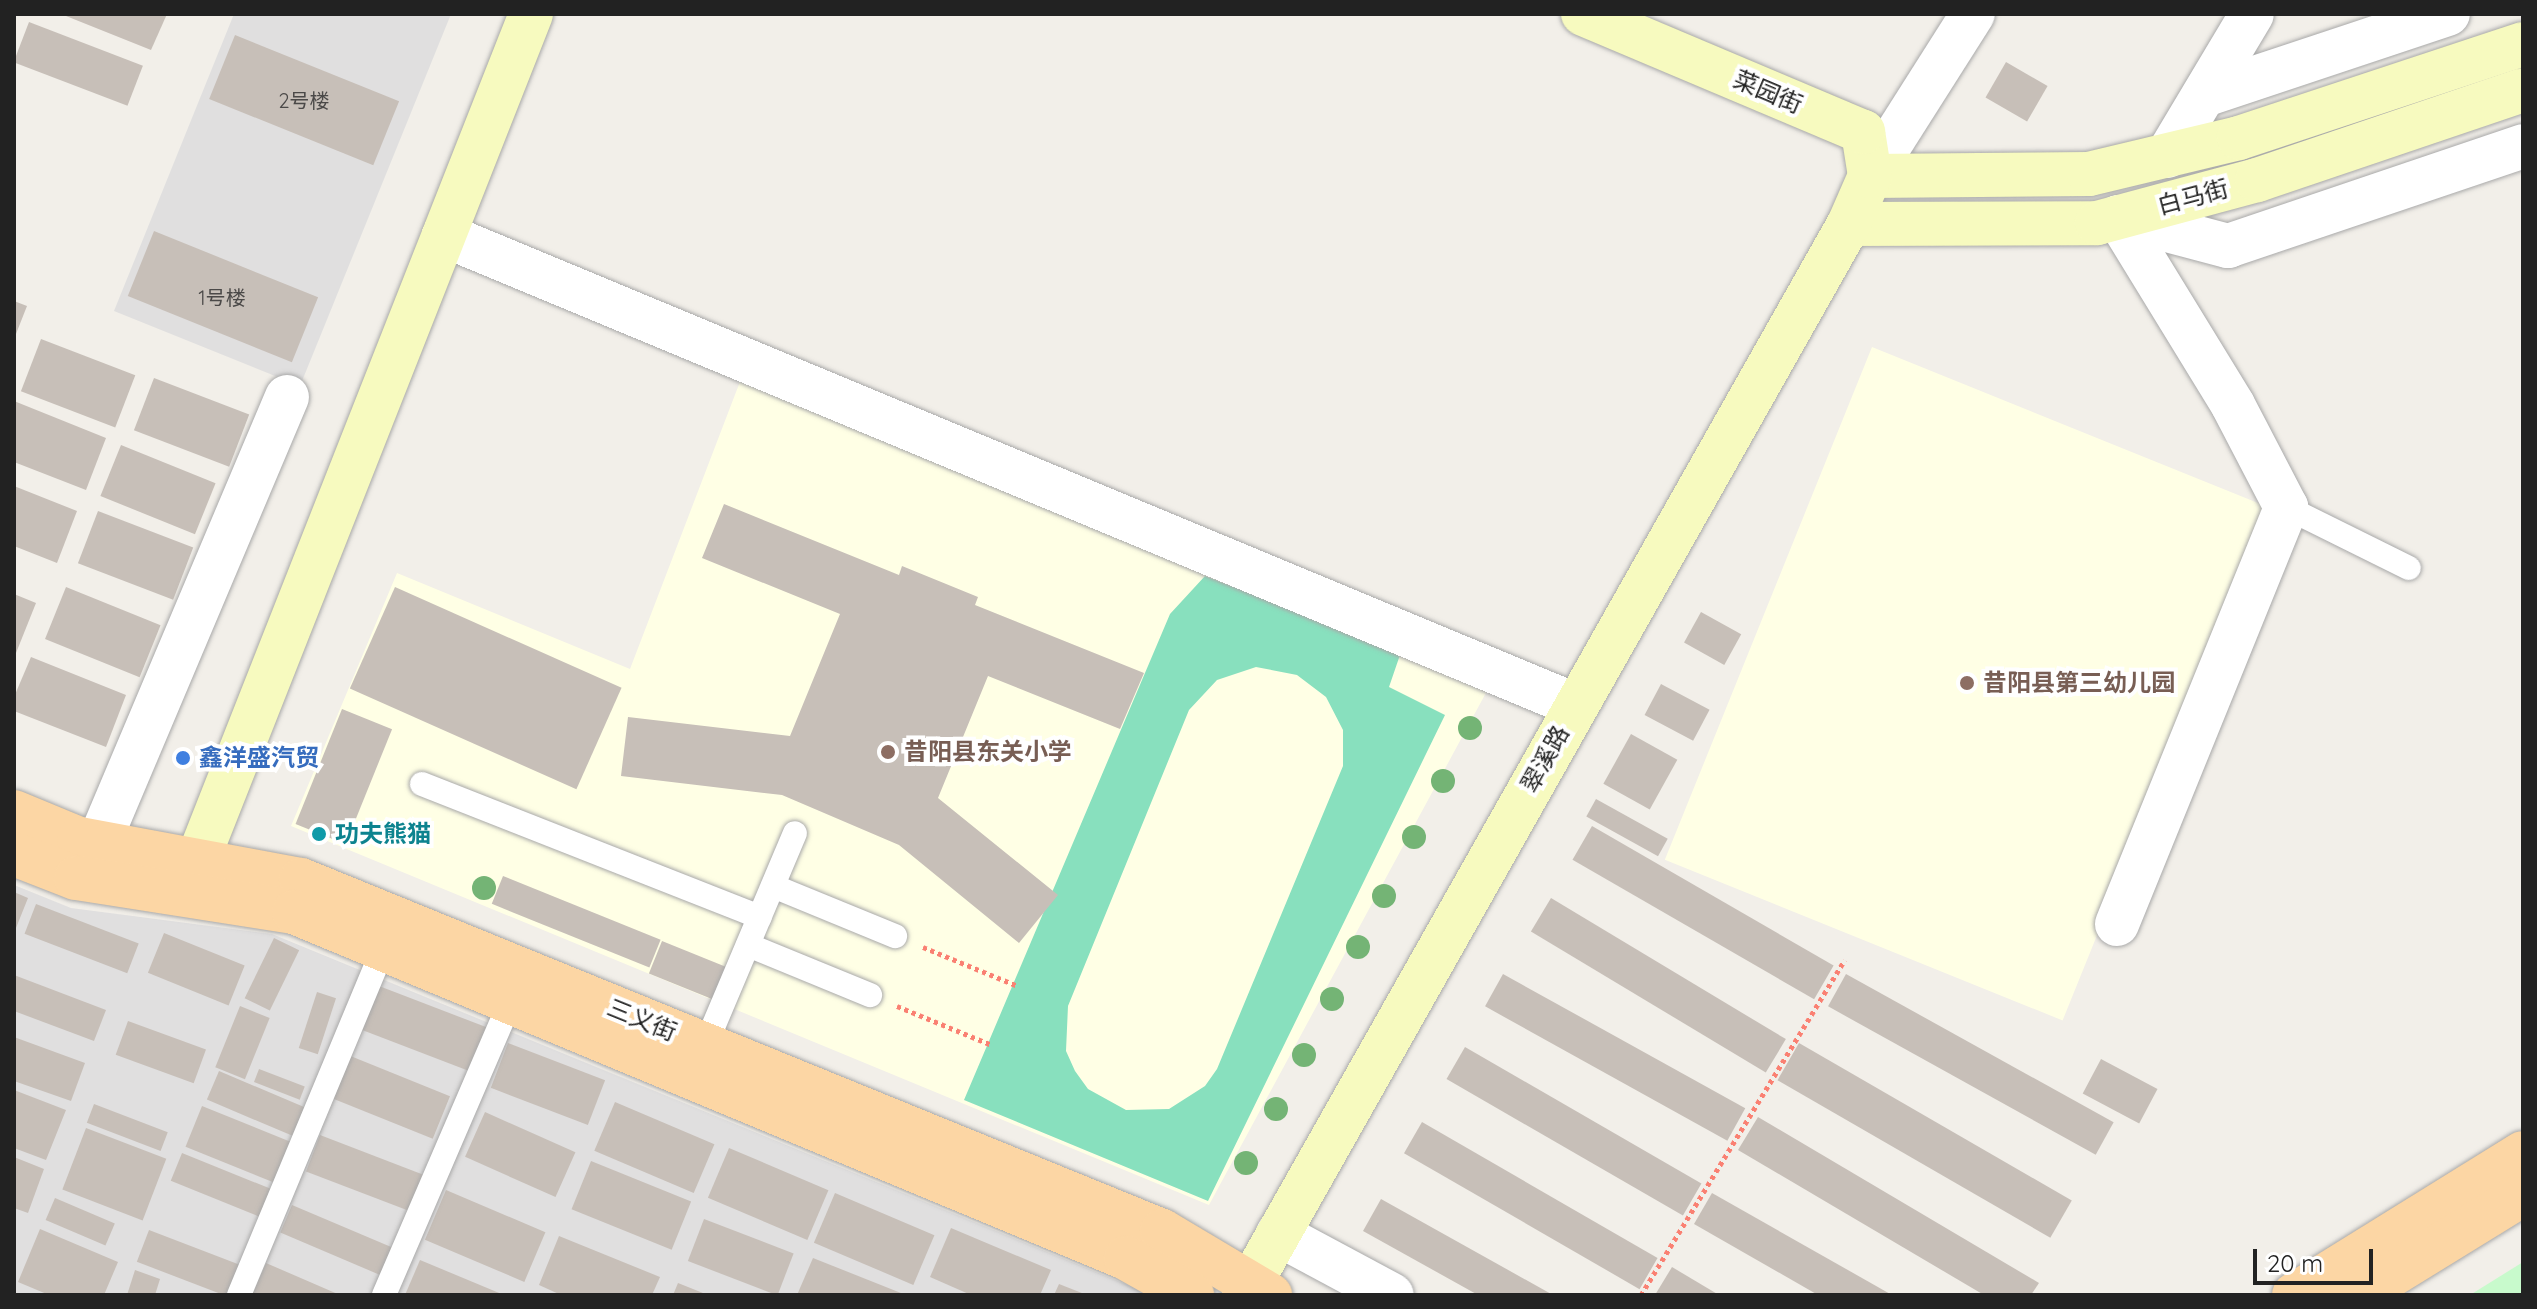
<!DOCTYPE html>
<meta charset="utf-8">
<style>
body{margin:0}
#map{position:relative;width:2537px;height:1309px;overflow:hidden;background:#f2efe9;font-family:Quicksand,"Noto Sans SC",sans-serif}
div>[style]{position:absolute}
.residential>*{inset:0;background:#e0dfdf}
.education>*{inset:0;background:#ffffe5;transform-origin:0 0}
.park>*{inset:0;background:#c8facc}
.pitch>*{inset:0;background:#88e0be}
.building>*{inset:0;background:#c7bfb8;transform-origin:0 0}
.path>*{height:5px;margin-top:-2.5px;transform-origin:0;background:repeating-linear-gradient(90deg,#fa8072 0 4px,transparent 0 8px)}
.roads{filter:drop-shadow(0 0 2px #a9a9a9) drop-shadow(0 0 2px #a9a9a9)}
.lane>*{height:24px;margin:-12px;padding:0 12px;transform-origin:12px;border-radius:12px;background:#fff}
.street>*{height:44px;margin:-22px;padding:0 22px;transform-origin:22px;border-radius:22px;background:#fff}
.secondary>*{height:44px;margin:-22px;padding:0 22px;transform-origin:22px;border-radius:22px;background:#f7fabf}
.primary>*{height:44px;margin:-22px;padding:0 22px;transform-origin:22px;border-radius:22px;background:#fcd6a4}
.trees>*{width:24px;height:24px;margin:-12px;border-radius:50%;background:#74b475}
.dots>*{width:22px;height:22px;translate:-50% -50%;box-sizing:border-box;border:4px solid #fff;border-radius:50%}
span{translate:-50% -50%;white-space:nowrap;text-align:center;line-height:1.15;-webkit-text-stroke:8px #fff;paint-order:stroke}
.number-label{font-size:20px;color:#4b4948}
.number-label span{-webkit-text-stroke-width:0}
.street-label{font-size:24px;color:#222}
.education-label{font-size:24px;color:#785e54;font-weight:700}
.left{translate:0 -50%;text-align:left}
.shop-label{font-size:24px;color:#366cbe;font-weight:700}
.culture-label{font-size:24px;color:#0d838f;font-weight:700}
.frame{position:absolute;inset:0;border:16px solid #222;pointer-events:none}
.scale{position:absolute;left:2253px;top:1249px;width:120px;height:36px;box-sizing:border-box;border:4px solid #222;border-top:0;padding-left:10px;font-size:24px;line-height:28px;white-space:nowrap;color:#222;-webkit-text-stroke:6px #fff;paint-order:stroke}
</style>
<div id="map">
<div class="residential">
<div style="clip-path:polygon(234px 14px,451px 14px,300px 386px,114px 311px)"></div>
<div style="clip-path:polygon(14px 885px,71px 908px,272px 934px,1152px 1295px,14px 1295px)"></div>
</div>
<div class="education">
<div style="left:1872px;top:347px;width:429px;height:553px;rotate:22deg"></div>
<div style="clip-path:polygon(741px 379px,1494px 678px,1209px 1205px,291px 826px,397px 573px,630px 669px)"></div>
</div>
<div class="park">
<div style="clip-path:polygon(2523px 1262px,2523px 1295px,2470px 1295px)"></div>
</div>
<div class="pitch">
<div style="clip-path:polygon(evenodd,1205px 576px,1401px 652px,1389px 687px,1445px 715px,1208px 1201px,964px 1100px,1170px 614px,1205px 576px,1256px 667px,1297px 675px,1326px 697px,1343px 730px,1343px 766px,1217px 1069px,1205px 1086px,1169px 1109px,1126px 1110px,1088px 1089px,1075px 1071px,1066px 1051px,1068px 1006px,1189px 710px,1217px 680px,1256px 667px)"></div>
</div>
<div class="building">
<div style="clip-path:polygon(61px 14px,167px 14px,151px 50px)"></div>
<div style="left:29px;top:22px;width:122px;height:43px;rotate:21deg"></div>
<div style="left:235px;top:35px;width:177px;height:69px;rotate:22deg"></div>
<div style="left:2006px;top:62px;width:48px;height:41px;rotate:30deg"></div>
<div style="left:154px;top:231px;width:177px;height:70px;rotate:22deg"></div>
<div style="clip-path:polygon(14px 301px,27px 306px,14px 339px)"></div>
<div style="left:41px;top:339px;width:101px;height:56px;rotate:21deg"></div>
<div style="left:154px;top:378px;width:102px;height:56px;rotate:21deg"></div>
<div style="clip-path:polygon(14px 401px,106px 438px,86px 490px,14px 462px)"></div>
<div style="left:121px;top:445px;width:102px;height:55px;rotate:22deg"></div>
<div style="clip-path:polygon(14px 486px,77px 511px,57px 563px,14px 546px)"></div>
<div style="clip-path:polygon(724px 504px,899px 575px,902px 566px,978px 597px,975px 605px,1144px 673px,1120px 729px,988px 676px,938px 798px,1058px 895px,1019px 943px,899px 845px,782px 795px,621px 776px,628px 717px,790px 736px,840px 614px,702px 558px)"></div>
<div style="left:98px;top:511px;width:102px;height:56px;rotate:21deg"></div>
<div style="left:66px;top:587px;width:102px;height:56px;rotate:22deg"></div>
<div style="left:395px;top:587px;width:248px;height:111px;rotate:24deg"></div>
<div style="clip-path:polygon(14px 594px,36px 603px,14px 658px)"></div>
<div style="left:1701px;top:612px;width:46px;height:35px;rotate:29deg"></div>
<div style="clip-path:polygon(31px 657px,126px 695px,106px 747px,14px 711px,14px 697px)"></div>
<div style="left:1661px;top:684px;width:55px;height:35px;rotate:28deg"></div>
<div style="left:342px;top:709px;width:54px;height:124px;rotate:22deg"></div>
<div style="left:1631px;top:734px;width:53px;height:57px;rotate:29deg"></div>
<div style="left:1596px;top:799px;width:82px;height:20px;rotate:29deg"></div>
<div style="left:1592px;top:826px;width:279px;height:39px;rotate:30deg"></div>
<div style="left:503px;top:876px;width:170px;height:30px;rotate:22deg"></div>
<div style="clip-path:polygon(14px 892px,28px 898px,14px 933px)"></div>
<div style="left:1551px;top:898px;width:274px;height:39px;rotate:31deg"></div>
<div style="left:36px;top:904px;width:110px;height:32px;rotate:21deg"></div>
<div style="left:164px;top:933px;width:87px;height:43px;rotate:22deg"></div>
<div style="left:274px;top:938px;width:28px;height:67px;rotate:26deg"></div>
<div style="left:662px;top:941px;width:70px;height:35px;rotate:22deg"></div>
<div style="left:1503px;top:974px;width:277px;height:37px;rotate:29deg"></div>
<div style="left:1846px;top:974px;width:306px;height:37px;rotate:29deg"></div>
<div style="clip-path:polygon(14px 975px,106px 1010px,94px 1041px,14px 1011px)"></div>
<div style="left:379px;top:986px;width:118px;height:47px;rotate:21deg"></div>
<div style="left:317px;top:992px;width:20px;height:59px;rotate:18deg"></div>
<div style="left:240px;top:1006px;width:32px;height:66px;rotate:22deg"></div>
<div style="left:128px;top:1021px;width:83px;height:36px;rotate:20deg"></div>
<div style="clip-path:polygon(14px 1037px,85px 1063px,71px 1101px,14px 1081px)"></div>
<div style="left:508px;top:1043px;width:104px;height:48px;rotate:21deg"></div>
<div style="left:1799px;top:1043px;width:315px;height:43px;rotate:30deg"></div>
<div style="left:1465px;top:1047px;width:273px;height:37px;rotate:30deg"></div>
<div style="left:348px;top:1055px;width:110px;height:46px;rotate:22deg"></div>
<div style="left:2101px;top:1059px;width:64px;height:39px;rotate:28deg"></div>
<div style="left:259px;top:1069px;width:49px;height:14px;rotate:21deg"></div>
<div style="left:219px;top:1071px;width:100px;height:31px;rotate:23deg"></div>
<div style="clip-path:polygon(14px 1090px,66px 1110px,46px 1160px,14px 1148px)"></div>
<div style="left:615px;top:1102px;width:108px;height:53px;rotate:23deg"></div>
<div style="left:94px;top:1104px;width:79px;height:20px;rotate:21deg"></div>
<div style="left:202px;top:1106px;width:100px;height:44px;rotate:22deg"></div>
<div style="left:485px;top:1112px;width:99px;height:49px;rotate:24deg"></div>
<div style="clip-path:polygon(1758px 1117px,2039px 1283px,2031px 1295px,1984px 1295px,1738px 1150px)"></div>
<div style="left:1422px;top:1122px;width:272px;height:36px;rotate:30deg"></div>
<div style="left:86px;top:1128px;width:86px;height:66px;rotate:21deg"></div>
<div style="left:320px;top:1135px;width:110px;height:39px;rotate:21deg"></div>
<div style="left:729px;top:1148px;width:108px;height:54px;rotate:23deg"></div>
<div style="left:182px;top:1153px;width:103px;height:30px;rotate:22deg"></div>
<div style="clip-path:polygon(14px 1157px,44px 1169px,28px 1213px,14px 1208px)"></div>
<div style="left:591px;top:1161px;width:108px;height:52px;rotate:22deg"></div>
<div style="left:446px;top:1190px;width:108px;height:54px;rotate:23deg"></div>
<div style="left:835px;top:1193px;width:108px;height:54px;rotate:23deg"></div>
<div style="clip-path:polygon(1712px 1193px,1892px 1295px,1818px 1295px,1694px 1224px)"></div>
<div style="left:55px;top:1198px;width:65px;height:24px;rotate:23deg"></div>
<div style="clip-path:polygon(1381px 1199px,1553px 1295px,1478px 1295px,1363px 1231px)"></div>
<div style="left:292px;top:1205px;width:109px;height:30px;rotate:23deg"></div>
<div style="left:704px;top:1219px;width:96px;height:45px;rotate:21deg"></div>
<div style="clip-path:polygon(951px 1228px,1051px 1270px,1040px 1295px,971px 1295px,930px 1277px)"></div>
<div style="clip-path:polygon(40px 1229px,118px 1262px,104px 1295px,49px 1295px,18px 1282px)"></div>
<div style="left:149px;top:1230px;width:102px;height:34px;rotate:21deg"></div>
<div style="clip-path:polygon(559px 1236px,660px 1277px,652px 1295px,561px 1295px,539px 1285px)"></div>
<div style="clip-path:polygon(813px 1258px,906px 1295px,797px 1295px)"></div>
<div style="clip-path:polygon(420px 1260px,504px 1295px,405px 1295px)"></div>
<div style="clip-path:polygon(266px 1263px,340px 1295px,252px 1295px)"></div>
<div style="clip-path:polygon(1672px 1267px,1719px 1295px,1655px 1295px)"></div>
<div style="clip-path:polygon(135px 1270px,160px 1279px,155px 1295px,127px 1295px)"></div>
<div style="clip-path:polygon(678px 1283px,708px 1295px,673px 1295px)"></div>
<div style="clip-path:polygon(1059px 1284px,1087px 1295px,1054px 1295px)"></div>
</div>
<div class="path">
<div style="left:923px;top:947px;width:103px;rotate:22.3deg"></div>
<div style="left:897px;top:1006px;width:103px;rotate:22.3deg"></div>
<div style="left:1641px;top:1295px;width:392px;rotate:-58.7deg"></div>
</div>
<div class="roads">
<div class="lane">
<div style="left:2286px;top:507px;width:137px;rotate:26.4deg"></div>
<div style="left:422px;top:784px;width:363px;rotate:21.5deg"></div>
<div style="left:773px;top:886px;width:132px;rotate:22.3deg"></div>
<div style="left:748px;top:945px;width:132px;rotate:22.3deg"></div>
<div style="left:705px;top:1046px;width:231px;rotate:-67.1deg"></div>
<div style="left:239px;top:1295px;width:375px;rotate:-67.4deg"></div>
<div style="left:384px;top:1295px;width:319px;rotate:-66.7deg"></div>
</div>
<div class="street">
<div style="left:2204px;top:95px;width:257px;rotate:-18.4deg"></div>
<div style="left:2167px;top:156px;width:165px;rotate:-59.1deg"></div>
<div style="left:1870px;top:176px;width:192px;rotate:-57.6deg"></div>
<div style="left:2118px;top:217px;width:114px;rotate:14.8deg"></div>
<div style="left:2228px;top:246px;width:311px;rotate:-18.7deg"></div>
<div style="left:444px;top:235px;width:1225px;rotate:22.57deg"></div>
<div style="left:99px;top:842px;width:483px;rotate:-67.1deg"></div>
<div style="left:2117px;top:924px;width:450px;rotate:-67.9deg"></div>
<div style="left:2286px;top:507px;width:115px;rotate:-117.5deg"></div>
<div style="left:2233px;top:405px;width:220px;rotate:-121.5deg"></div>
<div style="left:1278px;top:1234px;width:129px;rotate:28.2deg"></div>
</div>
<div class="secondary">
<div style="left:1870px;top:176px;width:219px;rotate:-0.5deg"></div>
<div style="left:2089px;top:174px;width:154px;rotate:-13.5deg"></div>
<div style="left:2239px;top:138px;width:299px;rotate:-18.3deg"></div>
<div style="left:1849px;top:224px;width:248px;rotate:-0.2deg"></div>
<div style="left:2097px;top:223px;width:166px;rotate:-15deg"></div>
<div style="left:2257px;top:180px;width:281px;rotate:-18.7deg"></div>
<div style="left:198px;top:859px;width:908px;rotate:-68.49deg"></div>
<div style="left:1244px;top:1295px;width:1230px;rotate:-60.54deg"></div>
<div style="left:1849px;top:224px;width:52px;rotate:-66.4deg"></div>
<div style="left:1870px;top:176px;width:45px;rotate:-99deg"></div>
<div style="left:1863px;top:132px;width:304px;rotate:-157.1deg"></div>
</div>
<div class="primary">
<div style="left:14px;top:812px;width:70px;rotate:22.6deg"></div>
<div style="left:79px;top:839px;width:226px;rotate:10.5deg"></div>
<div style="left:301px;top:880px;width:930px;rotate:22.18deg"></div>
<div style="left:1162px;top:1231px;width:126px;rotate:30.7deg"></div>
<div style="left:14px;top:854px;width:66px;rotate:21.2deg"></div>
<div style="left:76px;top:878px;width:221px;rotate:8.9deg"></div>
<div style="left:294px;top:912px;width:901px;rotate:22.58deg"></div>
<div style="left:1126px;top:1258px;width:76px;rotate:29.3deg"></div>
<div style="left:2294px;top:1295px;width:269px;rotate:-31.8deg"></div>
<div style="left:2359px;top:1295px;width:193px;rotate:-31.6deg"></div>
</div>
</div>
<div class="trees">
<div style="left:1470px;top:728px"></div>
<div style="left:1443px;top:781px"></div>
<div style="left:1414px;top:837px"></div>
<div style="left:484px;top:888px"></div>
<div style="left:1384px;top:896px"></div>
<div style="left:1358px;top:947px"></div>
<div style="left:1332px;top:999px"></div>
<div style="left:1304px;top:1055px"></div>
<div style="left:1276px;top:1109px"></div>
<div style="left:1246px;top:1163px"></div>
</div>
<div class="dots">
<div style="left:1967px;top:683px;background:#8d6e63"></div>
<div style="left:888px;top:752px;background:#8d6e63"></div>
<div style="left:183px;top:758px;background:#3f7fe0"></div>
<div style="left:319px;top:834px;background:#0f9aa8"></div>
</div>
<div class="number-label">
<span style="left:304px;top:100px">2号楼</span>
<span style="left:222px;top:297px">1号楼</span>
</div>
<div class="street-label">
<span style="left:1768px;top:92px;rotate:23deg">菜园街</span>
<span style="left:2193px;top:197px;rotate:-15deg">白马街</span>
<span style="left:1545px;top:759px;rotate:-61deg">翠溪路</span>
<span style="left:642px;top:1020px;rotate:22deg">三义街</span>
</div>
<div class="education-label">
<span class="left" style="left:1983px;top:683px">昔阳县第三幼儿园</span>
<span class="left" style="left:904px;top:752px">昔阳县东关小学</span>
</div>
<div class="shop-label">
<span class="left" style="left:199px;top:758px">鑫洋盛汽贸</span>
</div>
<div class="culture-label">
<span class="left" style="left:335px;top:834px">功夫熊猫</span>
</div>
<div class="frame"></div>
<div class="scale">20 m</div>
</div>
